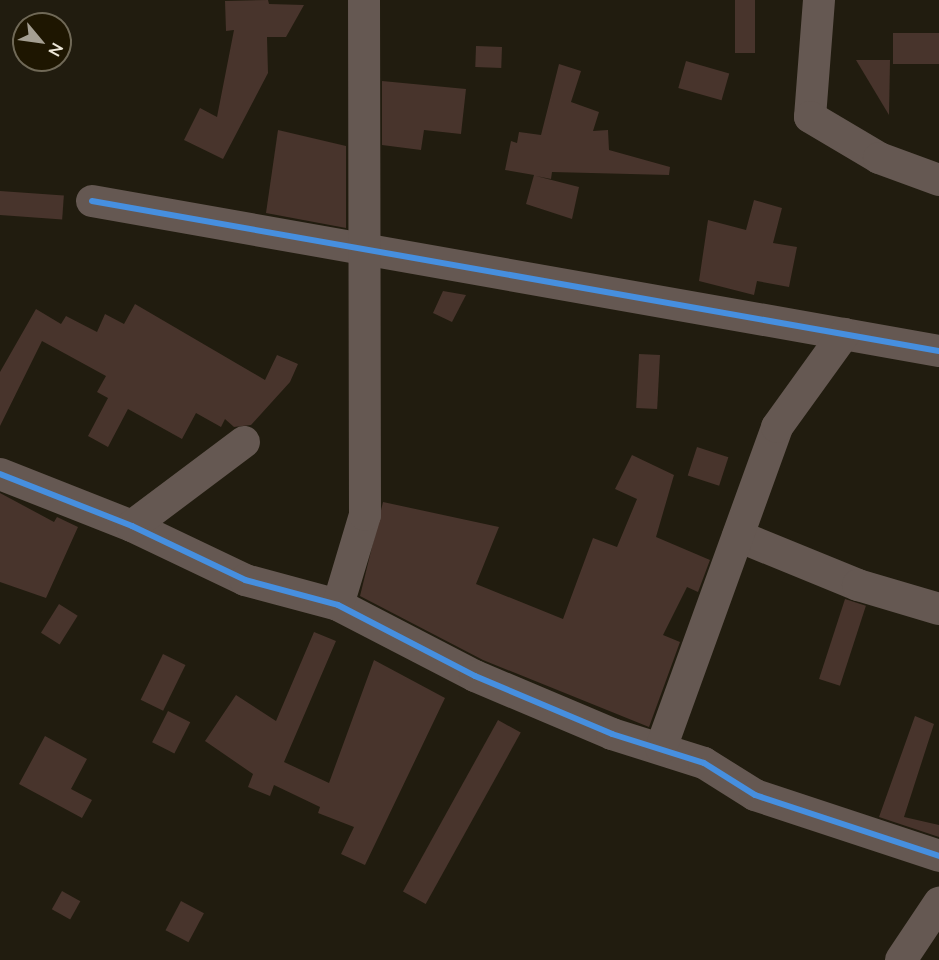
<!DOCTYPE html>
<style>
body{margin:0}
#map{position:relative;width:939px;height:960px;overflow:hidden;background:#211c0f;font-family:Lato,sans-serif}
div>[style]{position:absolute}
.building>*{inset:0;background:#48342c;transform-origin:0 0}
.minor>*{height:32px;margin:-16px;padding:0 16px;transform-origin:16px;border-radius:16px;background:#655852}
.cycleway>*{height:6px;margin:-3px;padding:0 3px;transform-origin:3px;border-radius:3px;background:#468fdf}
span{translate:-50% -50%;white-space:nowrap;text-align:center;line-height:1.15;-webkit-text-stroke:5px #1e1601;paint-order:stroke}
.north{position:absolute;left:12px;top:12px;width:60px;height:60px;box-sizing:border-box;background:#1e1601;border:2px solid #706957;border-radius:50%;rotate:119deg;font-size:16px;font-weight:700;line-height:24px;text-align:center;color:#ece6d8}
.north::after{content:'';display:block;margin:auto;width:21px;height:27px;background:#a59f92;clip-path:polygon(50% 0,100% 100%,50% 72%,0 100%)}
</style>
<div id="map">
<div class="building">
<div style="clip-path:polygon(268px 0,269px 4px,304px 5px,286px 37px,267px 37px,268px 73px,223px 159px,184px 140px,200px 108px,217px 117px,234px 30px,226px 31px,225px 1px)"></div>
<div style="left:735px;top:0;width:20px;height:53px"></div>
<div style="left:939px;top:33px;width:31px;height:46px;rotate:90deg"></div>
<div style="left:476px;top:46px;width:26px;height:21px;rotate:2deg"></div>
<div style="clip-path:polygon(856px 60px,890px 60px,889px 115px)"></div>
<div style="left:686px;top:61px;width:45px;height:28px;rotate:16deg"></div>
<div style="clip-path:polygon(559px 64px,581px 71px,571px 102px,599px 112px,593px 131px,608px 130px,609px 150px,670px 167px,669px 175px,552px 172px,551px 179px,536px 176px,579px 187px,572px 219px,526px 204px,534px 175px,505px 170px,511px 141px,517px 143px,519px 132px,541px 135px)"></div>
<div style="clip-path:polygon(382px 81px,466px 89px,461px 134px,424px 130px,421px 150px,382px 145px)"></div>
<div style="clip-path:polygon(278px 130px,346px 146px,346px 228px,266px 213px)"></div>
<div style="left:0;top:191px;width:64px;height:24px;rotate:4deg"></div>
<div style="clip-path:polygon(754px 200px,782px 208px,773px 243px,797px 247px,789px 287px,757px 281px,754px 295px,699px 281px,708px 220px,746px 230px)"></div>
<div style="clip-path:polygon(443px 291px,466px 295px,452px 322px,433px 313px)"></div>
<div style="clip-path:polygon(135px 304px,265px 380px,277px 355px,298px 364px,290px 382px,251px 425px,234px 427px,225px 419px,221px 427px,196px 413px,182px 439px,128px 409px,108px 447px,88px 436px,108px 398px,97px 392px,106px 376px,42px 341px,0 426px,0 372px,36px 309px,61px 324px,66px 316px,97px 332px,105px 314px,124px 324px)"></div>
<div style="left:639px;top:354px;width:21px;height:54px;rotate:3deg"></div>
<div style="left:697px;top:447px;width:33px;height:30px;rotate:18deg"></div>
<div style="clip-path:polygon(632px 455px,674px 475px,656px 537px,710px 560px,698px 592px,687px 587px,663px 635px,680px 642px,649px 727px,483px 660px,360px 596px,383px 502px,499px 527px,476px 584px,563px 619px,593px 538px,617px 547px,637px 499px,615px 489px)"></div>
<div style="clip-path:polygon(0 493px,54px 522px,57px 517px,78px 527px,46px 598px,0 582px)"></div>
<div style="left:845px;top:599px;width:22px;height:84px;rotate:18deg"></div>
<div style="left:59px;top:604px;width:22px;height:34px;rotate:32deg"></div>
<div style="clip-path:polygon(314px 632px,336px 641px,284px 762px,329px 783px,374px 660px,445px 698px,365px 865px,341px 854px,354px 827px,318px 813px,320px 807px,274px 785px,270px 796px,248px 787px,253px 774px,205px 741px,236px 695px,276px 721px)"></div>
<div style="left:163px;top:654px;width:25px;height:51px;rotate:26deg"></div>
<div style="left:168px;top:711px;width:25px;height:35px;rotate:27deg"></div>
<div style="clip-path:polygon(915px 716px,934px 724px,904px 817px,939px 825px,939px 837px,879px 817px)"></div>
<div style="left:498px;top:720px;width:26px;height:196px;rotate:29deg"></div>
<div style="clip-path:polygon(45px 736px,87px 759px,71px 789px,92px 800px,82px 818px,19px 784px)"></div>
<div style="left:62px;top:891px;width:21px;height:21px;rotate:29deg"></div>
<div style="left:181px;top:901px;width:26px;height:33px;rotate:28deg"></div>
</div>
<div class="minor">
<div style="left:819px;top:0;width:117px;rotate:94.4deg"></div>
<div style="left:810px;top:117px;width:80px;rotate:30.7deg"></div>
<div style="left:879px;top:158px;width:64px;rotate:20.1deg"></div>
<div style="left:92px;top:201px;width:860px;rotate:10.04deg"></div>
<div style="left:0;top:474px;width:142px;rotate:21.5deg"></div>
<div style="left:132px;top:526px;width:125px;rotate:25.5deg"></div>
<div style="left:245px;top:580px;width:96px;rotate:15deg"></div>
<div style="left:338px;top:605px;width:154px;rotate:27.4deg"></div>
<div style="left:475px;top:676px;width:149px;rotate:22.9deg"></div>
<div style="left:612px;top:734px;width:96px;rotate:17.5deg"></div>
<div style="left:704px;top:763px;width:60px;rotate:32.1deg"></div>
<div style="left:755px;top:795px;width:194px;rotate:18.3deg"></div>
<div style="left:132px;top:526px;width:140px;rotate:-36.9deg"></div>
<div style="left:738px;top:536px;width:130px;rotate:22.2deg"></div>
<div style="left:858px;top:585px;width:84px;rotate:16.5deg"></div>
<div style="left:338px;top:605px;width:94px;rotate:-73.3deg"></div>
<div style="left:365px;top:515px;width:515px;rotate:-90.11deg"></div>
<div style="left:661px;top:748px;width:341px;rotate:-70.1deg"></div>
<div style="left:777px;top:427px;width:115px;rotate:-54.2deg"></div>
<div style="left:901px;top:960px;width:69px;rotate:-56.3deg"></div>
</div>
<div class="cycleway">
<div style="left:92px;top:201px;width:860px;rotate:10.04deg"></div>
<div style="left:0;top:474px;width:142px;rotate:21.5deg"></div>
<div style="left:132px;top:526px;width:125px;rotate:25.5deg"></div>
<div style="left:245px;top:580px;width:96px;rotate:15deg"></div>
<div style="left:338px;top:605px;width:154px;rotate:27.4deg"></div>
<div style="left:475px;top:676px;width:149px;rotate:22.9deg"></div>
<div style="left:612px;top:734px;width:96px;rotate:17.5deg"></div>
<div style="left:704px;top:763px;width:60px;rotate:32.1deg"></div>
<div style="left:755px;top:795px;width:194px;rotate:18.3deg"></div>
</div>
<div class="north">N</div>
</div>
